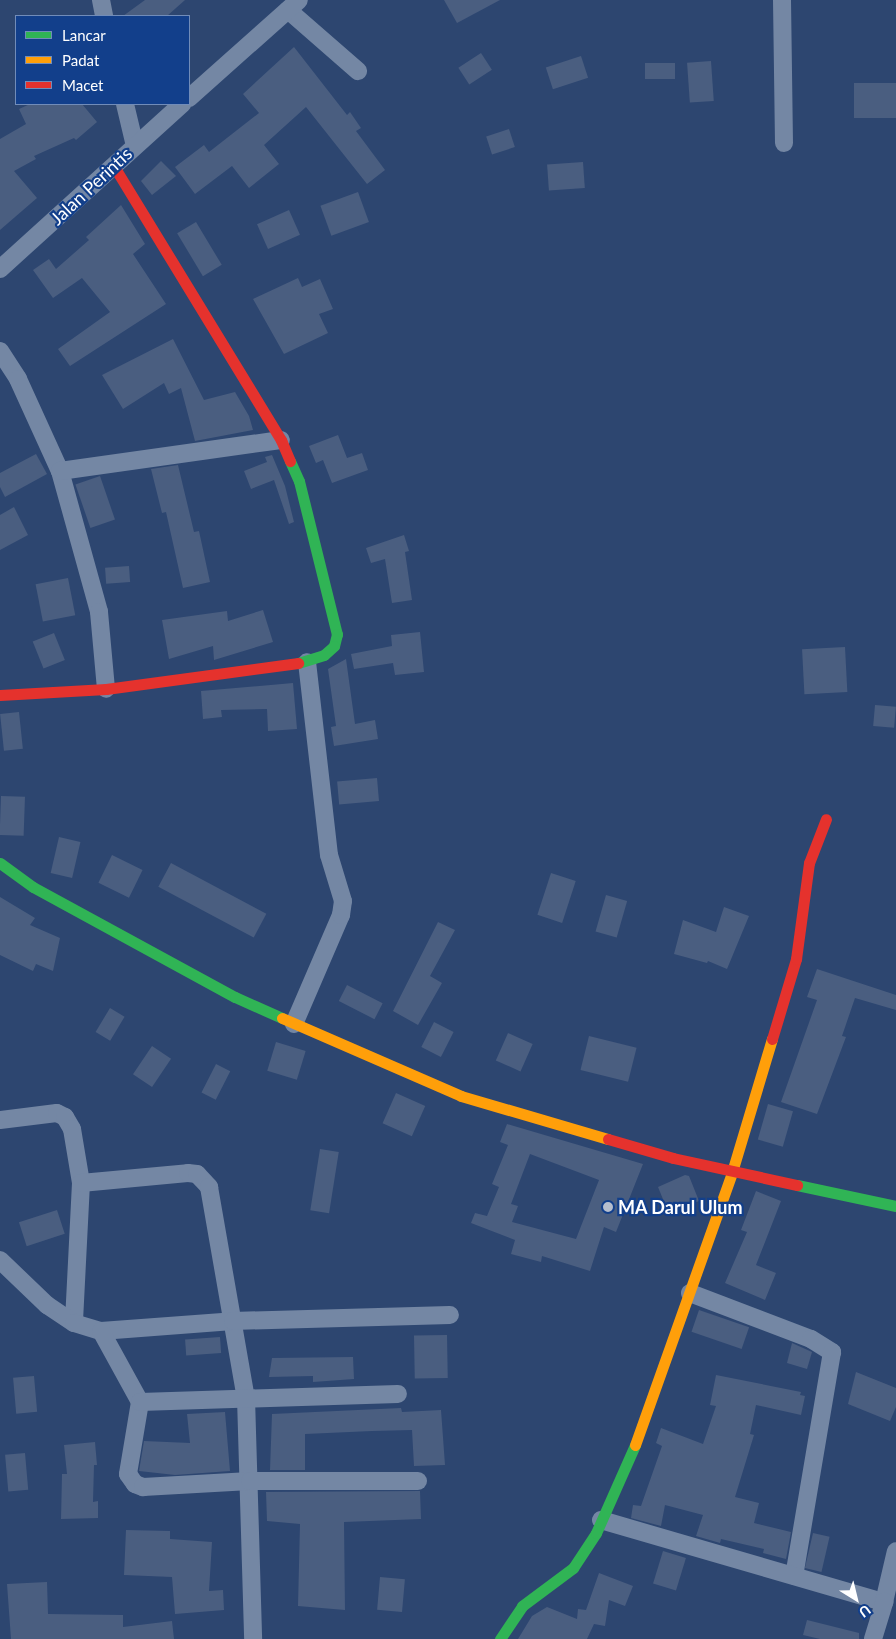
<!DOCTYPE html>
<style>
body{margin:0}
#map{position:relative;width:896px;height:1639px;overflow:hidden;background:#2d4670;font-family:Lato,sans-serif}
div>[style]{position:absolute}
.building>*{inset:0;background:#4a5e80;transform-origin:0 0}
.street>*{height:18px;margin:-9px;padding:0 9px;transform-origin:9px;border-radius:9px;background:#7487a4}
.fast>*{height:11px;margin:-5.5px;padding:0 5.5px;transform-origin:5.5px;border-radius:5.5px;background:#30b455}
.slow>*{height:11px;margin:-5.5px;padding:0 5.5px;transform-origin:5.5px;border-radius:5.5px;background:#ff9f0a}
.jam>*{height:11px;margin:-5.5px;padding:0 5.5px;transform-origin:5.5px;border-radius:5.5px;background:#e5322d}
.dots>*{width:14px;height:14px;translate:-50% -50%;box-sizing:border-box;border:2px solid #123f8b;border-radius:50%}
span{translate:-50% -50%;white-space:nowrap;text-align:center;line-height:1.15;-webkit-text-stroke:4.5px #123f8b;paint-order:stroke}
.street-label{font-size:18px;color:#fff}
.poi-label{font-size:18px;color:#fff;font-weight:700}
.left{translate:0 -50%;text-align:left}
.legend{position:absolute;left:15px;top:15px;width:175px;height:90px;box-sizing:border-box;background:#123f8b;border:1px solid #718cb9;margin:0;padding:6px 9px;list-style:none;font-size:15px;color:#fff}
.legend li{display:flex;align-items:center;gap:10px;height:25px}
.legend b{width:25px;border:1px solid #718cb9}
.north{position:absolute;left:831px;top:1574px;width:50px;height:50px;-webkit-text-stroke:4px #123f8b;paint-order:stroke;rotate:144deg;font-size:14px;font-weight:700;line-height:20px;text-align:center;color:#fff}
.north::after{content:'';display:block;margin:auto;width:18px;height:22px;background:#fff;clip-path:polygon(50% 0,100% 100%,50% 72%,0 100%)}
</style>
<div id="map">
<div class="building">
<div style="clip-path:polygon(145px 0,185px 0,167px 16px,123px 16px)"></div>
<div style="clip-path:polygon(444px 0,500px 0,457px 23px)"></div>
<div style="clip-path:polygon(294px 47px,347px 115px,350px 112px,361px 128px,356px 131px,385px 170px,367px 184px,306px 107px,264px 145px,279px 164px,249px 188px,232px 166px,195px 194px,175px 167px,204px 145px,209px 152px,259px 113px,243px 94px)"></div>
<div style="left:481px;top:53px;width:20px;height:27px;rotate:57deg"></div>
<div style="left:581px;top:56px;width:23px;height:37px;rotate:72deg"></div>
<div style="left:711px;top:61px;width:40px;height:24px;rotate:86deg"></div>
<div style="left:645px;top:63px;width:30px;height:16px"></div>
<div style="left:896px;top:83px;width:35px;height:42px;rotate:90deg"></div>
<div style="clip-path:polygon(30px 104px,82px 104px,97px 122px,76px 140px,74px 138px,34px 156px,36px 159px,14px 171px,37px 198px,0 230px,0 139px,26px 124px,19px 109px)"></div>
<div style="left:509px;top:129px;width:19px;height:24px;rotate:72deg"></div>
<div style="clip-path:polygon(161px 161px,176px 176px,152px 195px,141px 181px)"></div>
<div style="left:583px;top:162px;width:26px;height:36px;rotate:86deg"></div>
<div style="left:358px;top:192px;width:32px;height:40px;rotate:70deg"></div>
<div style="clip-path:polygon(121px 205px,145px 244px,133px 254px,166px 304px,70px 366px,58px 349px,110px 312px,82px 278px,53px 298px,33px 270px,49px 259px,56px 269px,89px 240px,86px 237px)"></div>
<div style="left:289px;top:210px;width:27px;height:35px;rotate:66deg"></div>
<div style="left:196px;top:222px;width:50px;height:22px;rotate:59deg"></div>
<div style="clip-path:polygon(298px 278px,302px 287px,320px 279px,333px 309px,319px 314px,328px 333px,284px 354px,253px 299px)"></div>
<div style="clip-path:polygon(173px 339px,204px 400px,235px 392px,249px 416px,253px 430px,195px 441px,181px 388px,169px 394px,164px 383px,123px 409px,102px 375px)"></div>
<div style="clip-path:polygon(338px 435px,347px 458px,362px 453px,368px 470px,332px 483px,323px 460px,316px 463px,309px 446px)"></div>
<div style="clip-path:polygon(36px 454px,47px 474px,5px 497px,0 487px,0 473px)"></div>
<div style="clip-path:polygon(272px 455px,285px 486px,294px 522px,289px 524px,274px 480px,251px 489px,244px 471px,267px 462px,265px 457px)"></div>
<div style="clip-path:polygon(178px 465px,194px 532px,199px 531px,210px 582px,183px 588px,166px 512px,162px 513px,151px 469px)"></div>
<div style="left:100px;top:476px;width:46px;height:26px;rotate:71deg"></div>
<div style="clip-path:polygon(14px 507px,28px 535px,0 550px,0 515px)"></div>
<div style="clip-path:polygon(404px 535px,409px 551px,405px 552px,412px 600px,392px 603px,385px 559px,371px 563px,366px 548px)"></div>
<div style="left:129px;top:566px;width:16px;height:24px;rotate:86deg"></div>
<div style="left:68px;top:578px;width:38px;height:33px;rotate:79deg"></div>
<div style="clip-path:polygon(263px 610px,273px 642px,214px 660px,213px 646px,169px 659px,162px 620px,227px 611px,228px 621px)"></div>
<div style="clip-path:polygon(420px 632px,424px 672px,395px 675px,393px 663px,354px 669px,351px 654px,392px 646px,391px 635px)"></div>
<div style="left:54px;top:633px;width:29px;height:23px;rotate:68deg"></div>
<div style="left:845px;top:647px;width:45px;height:43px;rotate:87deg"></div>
<div style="clip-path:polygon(346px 659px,355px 724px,375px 720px,378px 739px,334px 746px,331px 727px,336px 726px,328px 669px)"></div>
<div style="clip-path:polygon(293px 683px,297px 729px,268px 731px,267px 709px,221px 710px,222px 717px,203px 719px,201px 691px)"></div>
<div style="left:875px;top:705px;width:21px;height:21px;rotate:5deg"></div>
<div style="left:19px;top:712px;width:37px;height:19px;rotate:84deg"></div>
<div style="left:377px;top:778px;width:23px;height:40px;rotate:85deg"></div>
<div style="left:1px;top:796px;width:24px;height:39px;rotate:2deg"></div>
<div style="left:59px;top:837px;width:22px;height:37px;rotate:13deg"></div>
<div style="left:112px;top:855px;width:34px;height:31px;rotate:26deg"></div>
<div style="left:171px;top:863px;width:108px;height:27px;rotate:28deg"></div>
<div style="left:551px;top:873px;width:26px;height:44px;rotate:18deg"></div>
<div style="left:606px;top:895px;width:22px;height:38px;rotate:16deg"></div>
<div style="clip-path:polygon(0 897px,35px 918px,30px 925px,60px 938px,53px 971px,36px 964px,33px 971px,0 955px)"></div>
<div style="clip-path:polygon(724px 907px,749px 916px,727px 969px,708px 961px,707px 963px,674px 954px,683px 920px,716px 932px)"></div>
<div style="clip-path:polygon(438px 922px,455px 930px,430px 976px,442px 983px,418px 1025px,393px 1011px)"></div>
<div style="clip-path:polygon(817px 969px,896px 995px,896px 1010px,855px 998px,842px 1036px,846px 1037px,817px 1114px,781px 1102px,817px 1000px,807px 997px)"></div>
<div style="left:347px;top:985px;width:40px;height:18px;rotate:27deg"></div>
<div style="left:110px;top:1008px;width:17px;height:28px;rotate:31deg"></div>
<div style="left:434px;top:1022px;width:22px;height:28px;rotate:27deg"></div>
<div style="left:508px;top:1033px;width:27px;height:30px;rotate:24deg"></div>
<div style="left:589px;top:1036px;width:49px;height:35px;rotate:14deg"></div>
<div style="left:276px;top:1042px;width:31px;height:30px;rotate:17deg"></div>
<div style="left:152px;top:1046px;width:23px;height:34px;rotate:34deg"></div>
<div style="left:216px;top:1064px;width:16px;height:32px;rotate:27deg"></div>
<div style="left:396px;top:1093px;width:32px;height:33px;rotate:24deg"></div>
<div style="left:768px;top:1104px;width:26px;height:37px;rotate:16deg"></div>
<div style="clip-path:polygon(evenodd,507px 1124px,643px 1164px,616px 1232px,604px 1227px,590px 1271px,542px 1256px,541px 1262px,511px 1254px,515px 1240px,471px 1223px,475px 1213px,487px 1216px,499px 1187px,492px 1184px,508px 1145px,500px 1142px,507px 1124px,530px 1154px,599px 1180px,576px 1239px,512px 1222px,518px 1206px,511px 1204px,530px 1154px)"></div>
<div style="left:320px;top:1149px;width:19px;height:62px;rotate:9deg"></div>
<div style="clip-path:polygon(685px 1175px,689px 1176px,699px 1201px,669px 1214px,658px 1187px)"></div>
<div style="clip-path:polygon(756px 1191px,781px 1201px,756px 1265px,776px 1273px,765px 1300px,725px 1283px,747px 1232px,741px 1230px)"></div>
<div style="left:57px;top:1210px;width:25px;height:40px;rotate:72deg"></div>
<div style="left:699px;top:1310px;width:53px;height:23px;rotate:19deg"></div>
<div style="left:447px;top:1335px;width:43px;height:33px;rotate:89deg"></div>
<div style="left:220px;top:1337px;width:16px;height:35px;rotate:86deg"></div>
<div style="clip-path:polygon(792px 1343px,812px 1352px,807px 1369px,787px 1363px)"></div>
<div style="clip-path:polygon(353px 1357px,354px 1379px,313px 1382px,313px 1376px,269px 1377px,272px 1358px)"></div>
<div style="clip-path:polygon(856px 1372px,896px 1388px,896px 1407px,890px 1421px,848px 1404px)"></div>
<div style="clip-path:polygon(716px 1375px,801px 1392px,800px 1395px,805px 1396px,801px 1415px,756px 1405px,750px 1434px,754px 1435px,735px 1497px,759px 1503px,754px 1523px,791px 1532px,786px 1559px,763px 1553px,764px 1549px,721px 1539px,720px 1543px,696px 1536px,703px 1515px,665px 1505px,661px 1526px,631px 1518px,633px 1505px,641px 1506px,662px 1446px,656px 1443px,661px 1428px,703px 1444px,716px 1406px,710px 1405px)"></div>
<div style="left:34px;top:1376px;width:36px;height:21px;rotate:85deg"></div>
<div style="clip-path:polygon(401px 1408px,402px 1412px,441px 1410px,445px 1465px,414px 1466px,412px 1430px,372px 1431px,305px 1434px,305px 1470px,270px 1470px,272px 1414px)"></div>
<div style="clip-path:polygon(225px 1412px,230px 1471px,175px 1475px,139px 1471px,144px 1441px,190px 1443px,187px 1414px)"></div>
<div style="clip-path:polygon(95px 1442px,97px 1465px,94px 1465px,93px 1502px,98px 1501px,98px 1518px,61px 1519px,62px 1474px,67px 1474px,64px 1445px)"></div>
<div style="left:25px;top:1453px;width:37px;height:20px;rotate:85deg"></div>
<div style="clip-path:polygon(420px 1491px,421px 1519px,344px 1522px,345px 1610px,298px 1606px,300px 1524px,267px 1521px,266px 1492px)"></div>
<div style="clip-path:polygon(126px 1530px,170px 1531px,170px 1539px,212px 1542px,209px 1591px,223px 1590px,224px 1610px,175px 1614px,172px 1577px,124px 1575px)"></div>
<div style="left:813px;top:1533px;width:17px;height:36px;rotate:13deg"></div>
<div style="left:663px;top:1551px;width:24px;height:34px;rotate:17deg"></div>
<div style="clip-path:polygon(599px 1573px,633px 1586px,625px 1606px,609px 1600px,605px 1626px,594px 1624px,587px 1639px,518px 1639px,532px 1616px,547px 1607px,577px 1619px,578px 1609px,586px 1610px)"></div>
<div style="left:380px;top:1577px;width:25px;height:33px;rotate:5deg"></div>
<div style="clip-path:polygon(47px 1582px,48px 1614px,123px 1615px,123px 1627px,172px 1621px,174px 1639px,11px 1639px,7px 1584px)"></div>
<div style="clip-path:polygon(807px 1620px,859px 1633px,859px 1639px,820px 1639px,803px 1635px)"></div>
</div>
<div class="street">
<div style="left:101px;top:0;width:16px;rotate:79deg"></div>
<div style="left:782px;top:0;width:143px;rotate:89.2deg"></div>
<div style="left:288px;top:10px;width:93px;rotate:41.1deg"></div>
<div style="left:189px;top:98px;width:147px;rotate:-41.7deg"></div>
<div style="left:125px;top:104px;width:43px;rotate:76.6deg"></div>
<div style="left:0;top:269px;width:246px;rotate:-42.2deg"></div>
<div style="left:0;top:351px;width:33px;rotate:57deg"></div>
<div style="left:18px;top:379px;width:101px;rotate:65.5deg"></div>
<div style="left:60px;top:471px;width:146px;rotate:74.5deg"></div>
<div style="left:99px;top:612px;width:77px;rotate:84.8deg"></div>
<div style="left:60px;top:471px;width:223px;rotate:-8deg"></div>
<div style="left:294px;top:1024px;width:119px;rotate:-66.7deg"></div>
<div style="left:341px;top:915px;width:14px;rotate:-82deg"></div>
<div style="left:343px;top:901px;width:48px;rotate:-106.9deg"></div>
<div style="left:329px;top:855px;width:194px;rotate:-96.5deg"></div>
<div style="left:0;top:1120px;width:57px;rotate:-7deg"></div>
<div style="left:57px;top:1113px;width:9px;rotate:27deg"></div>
<div style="left:65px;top:1117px;width:14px;rotate:60deg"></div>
<div style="left:72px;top:1129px;width:55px;rotate:80.5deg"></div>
<div style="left:81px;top:1183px;width:140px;rotate:92.9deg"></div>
<div style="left:81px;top:1183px;width:107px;rotate:-5.3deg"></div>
<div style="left:188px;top:1173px;width:9px;rotate:6deg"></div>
<div style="left:197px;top:1174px;width:18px;rotate:47deg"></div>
<div style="left:209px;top:1187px;width:214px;rotate:80.1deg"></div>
<div style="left:246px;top:1398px;width:241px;rotate:88.3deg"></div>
<div style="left:0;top:1260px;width:65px;rotate:43.8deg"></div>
<div style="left:47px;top:1305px;width:32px;rotate:34deg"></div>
<div style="left:74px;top:1323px;width:28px;rotate:17deg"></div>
<div style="left:101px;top:1331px;width:132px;rotate:-4.3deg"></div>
<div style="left:233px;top:1321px;width:217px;rotate:-1.6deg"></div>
<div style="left:690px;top:1293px;width:129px;rotate:20.8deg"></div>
<div style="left:811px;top:1339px;width:25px;rotate:32deg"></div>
<div style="left:832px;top:1352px;width:227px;rotate:99.6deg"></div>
<div style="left:101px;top:1331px;width:81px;rotate:61.2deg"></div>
<div style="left:140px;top:1402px;width:73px;rotate:99.5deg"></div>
<div style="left:128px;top:1474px;width:12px;rotate:55deg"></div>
<div style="left:135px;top:1484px;width:9px;rotate:21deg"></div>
<div style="left:143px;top:1487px;width:107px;rotate:-3.2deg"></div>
<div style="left:250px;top:1481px;width:168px"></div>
<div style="left:140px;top:1402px;width:258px;rotate:-1.8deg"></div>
<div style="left:601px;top:1520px;width:295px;rotate:16.2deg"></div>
<div style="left:884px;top:1602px;width:52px;rotate:-76.8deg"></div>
<div style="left:873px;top:1639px;width:39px;rotate:-73deg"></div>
</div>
<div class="fast">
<div style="left:290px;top:461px;width:22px;rotate:66deg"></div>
<div style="left:299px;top:481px;width:158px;rotate:76.1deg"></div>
<div style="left:337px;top:634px;width:12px;rotate:104deg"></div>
<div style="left:334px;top:646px;width:13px;rotate:138deg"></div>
<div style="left:324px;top:655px;width:27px;rotate:163deg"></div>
<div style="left:0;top:863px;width:41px;rotate:36deg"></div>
<div style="left:33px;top:887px;width:230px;rotate:28.6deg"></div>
<div style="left:235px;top:997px;width:51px;rotate:24.1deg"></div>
<div style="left:797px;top:1185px;width:101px;rotate:12deg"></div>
<div style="left:500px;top:1639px;width:40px;rotate:-56deg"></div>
<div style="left:522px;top:1606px;width:64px;rotate:-36.7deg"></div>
<div style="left:573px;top:1568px;width:42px;rotate:-56.7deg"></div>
<div style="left:596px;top:1533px;width:96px;rotate:-66.1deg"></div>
</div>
<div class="slow">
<div style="left:282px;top:1018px;width:195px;rotate:23.5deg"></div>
<div style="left:461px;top:1096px;width:153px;rotate:16.3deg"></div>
<div style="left:635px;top:1445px;width:290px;rotate:-70.4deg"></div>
<div style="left:732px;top:1172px;width:139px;rotate:-73.3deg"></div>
</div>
<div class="jam">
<div style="left:115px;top:168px;width:319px;rotate:58.6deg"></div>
<div style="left:281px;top:440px;width:23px;rotate:67deg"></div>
<div style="left:0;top:695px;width:106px;rotate:-3.2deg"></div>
<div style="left:106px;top:689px;width:194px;rotate:-7.7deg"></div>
<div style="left:772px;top:1039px;width:84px;rotate:-73.3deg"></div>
<div style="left:796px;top:959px;width:97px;rotate:-82.3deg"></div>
<div style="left:809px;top:863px;width:47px;rotate:-68.9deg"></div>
<div style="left:608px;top:1139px;width:68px;rotate:16.3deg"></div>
<div style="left:673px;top:1158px;width:127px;rotate:12.3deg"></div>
</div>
<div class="dots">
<div style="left:608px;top:1207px;background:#b6becd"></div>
</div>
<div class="street-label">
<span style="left:91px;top:186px;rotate:-43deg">Jalan Perintis</span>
</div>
<div class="poi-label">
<span class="left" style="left:618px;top:1207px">MA Darul Ulum</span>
</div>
<ul class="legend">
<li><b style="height:6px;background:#30b455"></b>Lancar</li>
<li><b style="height:6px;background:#ff9f0a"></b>Padat</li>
<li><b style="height:6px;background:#e5322d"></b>Macet</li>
</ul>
<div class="north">U</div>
</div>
